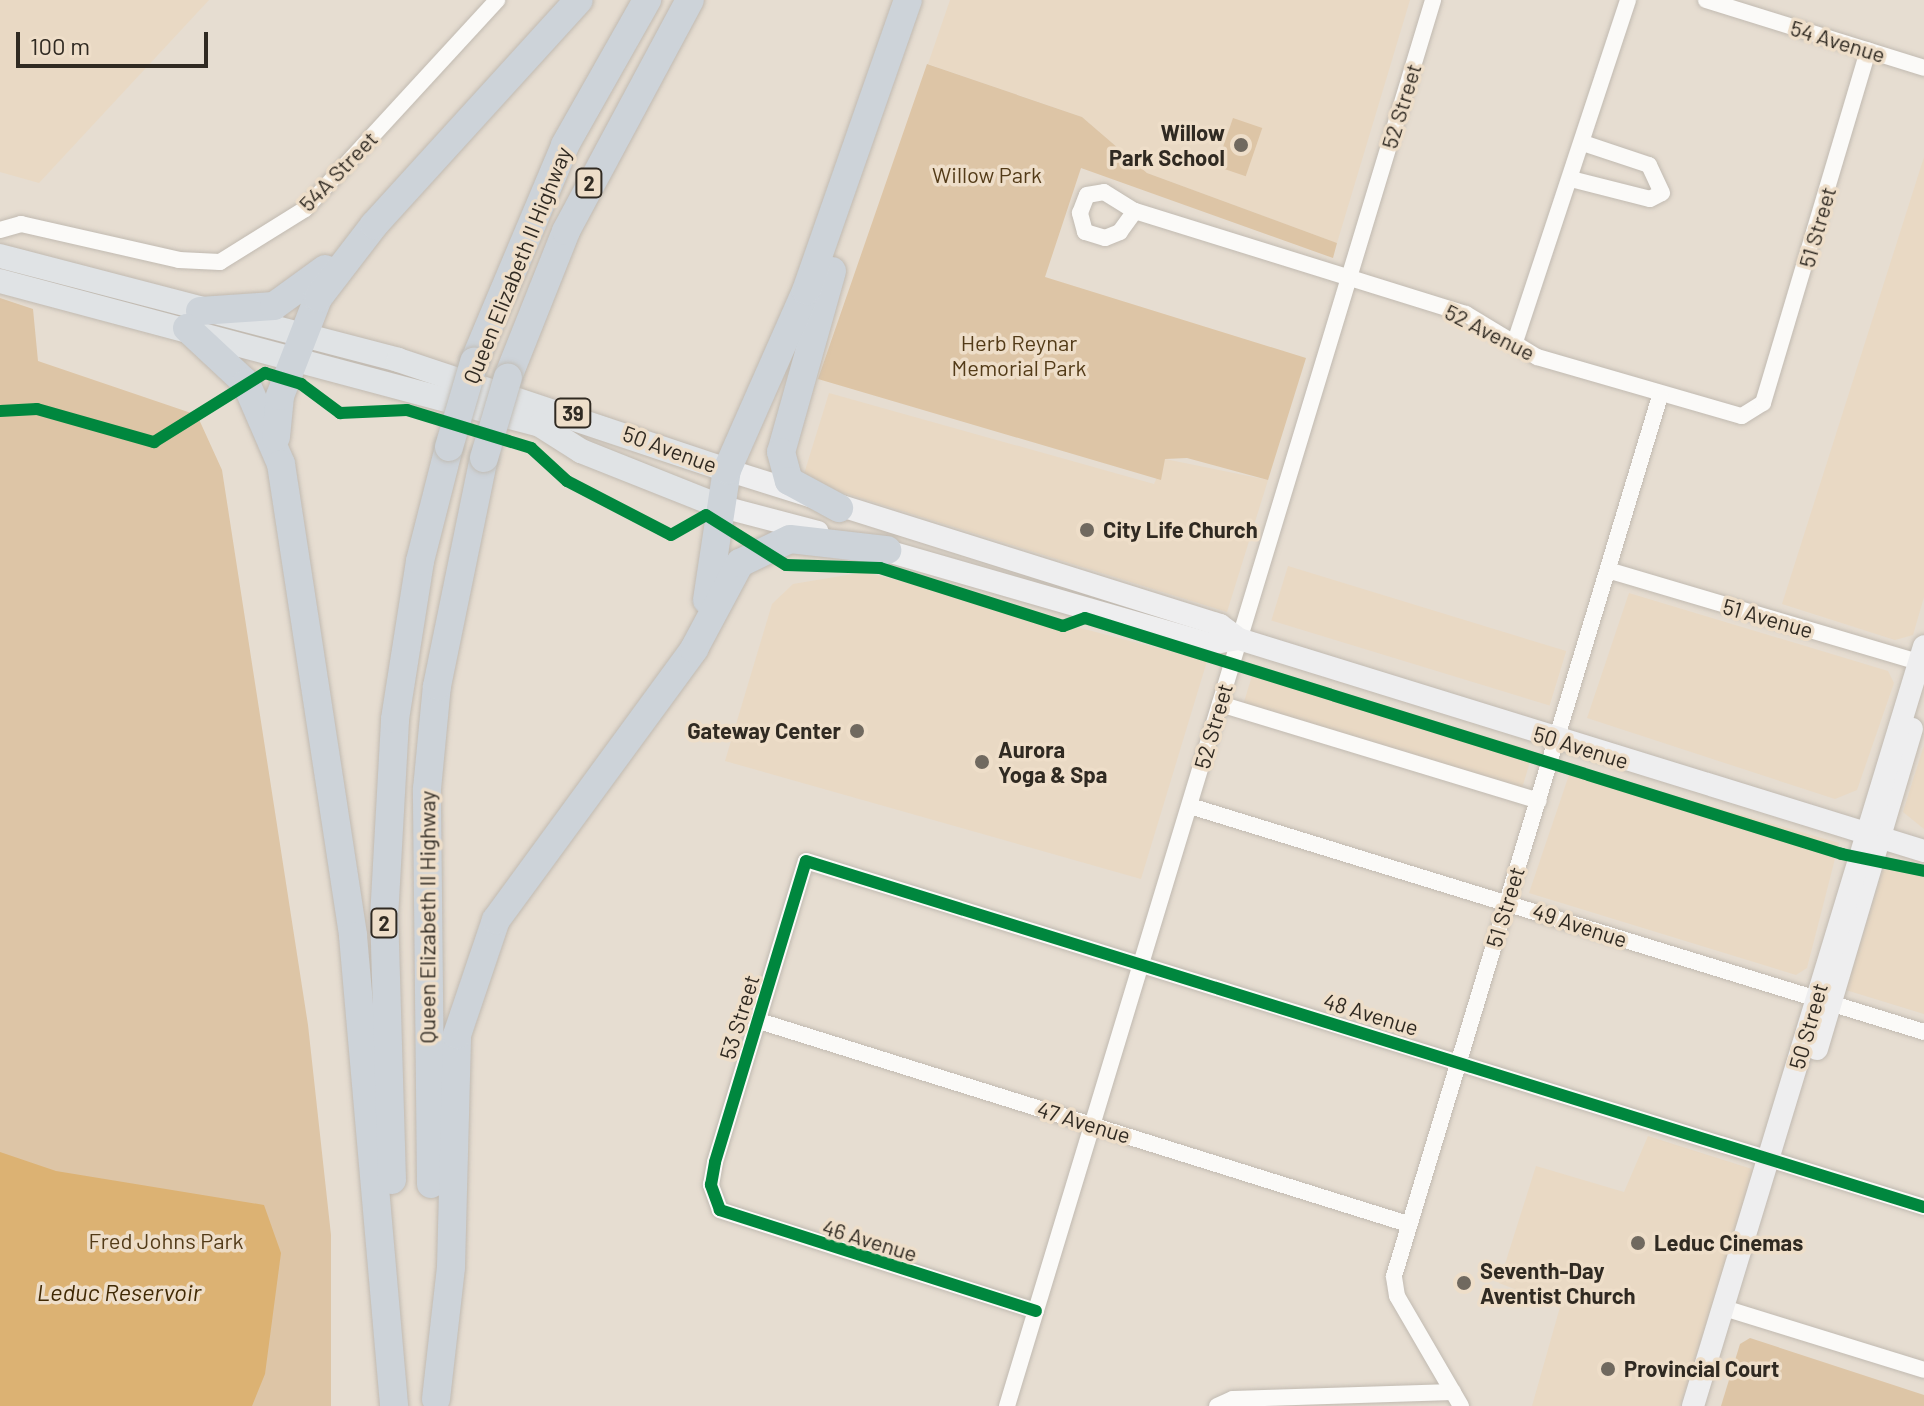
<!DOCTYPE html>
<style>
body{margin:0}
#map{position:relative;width:1924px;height:1406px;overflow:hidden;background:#e6ddd1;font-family:Barlow,sans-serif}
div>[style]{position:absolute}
.built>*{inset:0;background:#e9d9c4;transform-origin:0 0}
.green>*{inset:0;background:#ddc5a6;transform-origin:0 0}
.water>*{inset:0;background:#dcb273}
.roads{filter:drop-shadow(0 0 2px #c1bab1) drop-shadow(0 0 2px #c1bab1)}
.street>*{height:16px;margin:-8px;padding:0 8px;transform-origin:8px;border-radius:8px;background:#fbfaf8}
.secondary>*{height:22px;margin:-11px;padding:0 11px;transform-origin:11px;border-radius:11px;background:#eeeeef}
.primary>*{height:24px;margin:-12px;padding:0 12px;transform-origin:12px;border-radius:12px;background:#e0e3e5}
.highway>*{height:28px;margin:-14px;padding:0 14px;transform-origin:14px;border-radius:14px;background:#cdd3d9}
.bridges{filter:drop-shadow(0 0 2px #c1bdb6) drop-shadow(0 0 2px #c1bdb6)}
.highway-bridge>*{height:28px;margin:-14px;padding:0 14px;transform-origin:14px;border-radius:14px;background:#cdd3d9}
.cycleway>*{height:12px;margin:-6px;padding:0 6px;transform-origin:6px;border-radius:6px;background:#00873e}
.dots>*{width:22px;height:22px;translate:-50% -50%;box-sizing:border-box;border:4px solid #eedec9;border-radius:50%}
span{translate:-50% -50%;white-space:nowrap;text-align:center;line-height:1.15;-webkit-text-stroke:7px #eedec9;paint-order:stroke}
.shield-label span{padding:2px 6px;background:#eedec9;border:2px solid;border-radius:6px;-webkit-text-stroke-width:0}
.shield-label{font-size:20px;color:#302a22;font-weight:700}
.street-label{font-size:22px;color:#302a22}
.poi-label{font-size:22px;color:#302a22;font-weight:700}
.right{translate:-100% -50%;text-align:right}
.left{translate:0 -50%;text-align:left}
.park-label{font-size:22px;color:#533b18}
.water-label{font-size:24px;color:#402904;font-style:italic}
.scale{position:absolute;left:16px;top:32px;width:192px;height:36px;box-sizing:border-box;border:4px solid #302a22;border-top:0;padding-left:10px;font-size:24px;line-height:28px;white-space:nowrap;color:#302a22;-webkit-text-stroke:6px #eedec9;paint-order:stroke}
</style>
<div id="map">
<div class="built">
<div style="clip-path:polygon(0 0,209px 0,39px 183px,0 172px)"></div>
<div style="clip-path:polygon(950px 0,1410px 0,1337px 243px,1147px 173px,1082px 117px,928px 64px)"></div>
<div style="clip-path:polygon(1924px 157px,1924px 597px,1913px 635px,1895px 640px,1782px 604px)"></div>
<div style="clip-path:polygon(829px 393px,1154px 484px,1165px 459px,1268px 480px,1227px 612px,815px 484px,804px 474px)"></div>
<div style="left:1288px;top:566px;width:291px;height:57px;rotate:17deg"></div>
<div style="clip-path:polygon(865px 572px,1207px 661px,1141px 879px,725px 761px,772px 604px,793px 584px)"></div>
<div style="clip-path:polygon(1629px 593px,1888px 671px,1894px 683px,1857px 790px,1835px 799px,1587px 718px)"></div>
<div style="left:1255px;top:666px;width:291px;height:44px;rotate:17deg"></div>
<div style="clip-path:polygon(1924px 745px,1924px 829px,1903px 812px)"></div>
<div style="clip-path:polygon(1572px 766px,1839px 843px,1807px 968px,1796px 975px,1529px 893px)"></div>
<div style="clip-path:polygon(1886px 860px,1924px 871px,1924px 1014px,1846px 990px)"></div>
<div style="clip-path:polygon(1648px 1136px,1755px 1170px,1680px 1406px,1532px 1406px,1560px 1307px,1499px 1283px,1536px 1166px,1624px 1192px)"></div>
</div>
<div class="green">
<div style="clip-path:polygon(927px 64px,1082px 117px,1147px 173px,1337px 243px,1333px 258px,1081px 168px,1045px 277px,1306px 358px,1268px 480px,1187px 458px,1165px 459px,1161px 480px,818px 379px)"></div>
<div style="left:1233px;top:118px;width:31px;height:51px;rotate:19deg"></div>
<div style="clip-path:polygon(0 298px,33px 309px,38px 361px,197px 415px,222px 470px,308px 1025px,331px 1235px,331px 1406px,0 1406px)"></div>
<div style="clip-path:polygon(1750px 1338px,1924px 1395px,1924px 1406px,1721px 1406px,1740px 1344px)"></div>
</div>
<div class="water">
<div style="clip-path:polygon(0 1152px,56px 1171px,264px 1205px,281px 1253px,265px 1374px,252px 1406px,0 1406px)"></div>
</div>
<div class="roads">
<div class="street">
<div style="left:1706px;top:0;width:228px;rotate:17.3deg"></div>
<div style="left:1571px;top:179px;width:81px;rotate:14.2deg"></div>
<div style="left:1650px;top:199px;width:13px;rotate:-27deg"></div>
<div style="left:1662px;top:193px;width:31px;rotate:-115deg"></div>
<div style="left:1649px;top:165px;width:70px;rotate:-161.6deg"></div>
<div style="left:1135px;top:211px;width:26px;rotate:126deg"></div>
<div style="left:1120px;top:232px;width:16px;rotate:158deg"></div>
<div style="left:1105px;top:238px;width:21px;rotate:-163deg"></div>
<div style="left:1085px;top:232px;width:20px;rotate:-105deg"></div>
<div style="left:1080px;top:213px;width:19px;rotate:-69deg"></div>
<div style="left:1087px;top:195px;width:17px;rotate:-10deg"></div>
<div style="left:1104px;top:192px;width:36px;rotate:32deg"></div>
<div style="left:1135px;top:211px;width:347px;rotate:17.3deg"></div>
<div style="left:1466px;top:314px;width:83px;rotate:31.2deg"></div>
<div style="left:1537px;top:357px;width:213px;rotate:16.1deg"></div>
<div style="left:1742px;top:416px;width:25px;rotate:-32deg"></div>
<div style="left:1763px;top:403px;width:368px;rotate:-73.4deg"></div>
<div style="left:0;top:230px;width:22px;rotate:-16deg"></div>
<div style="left:21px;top:224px;width:162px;rotate:12.8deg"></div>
<div style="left:179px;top:260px;width:41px;rotate:2.8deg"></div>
<div style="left:220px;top:262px;width:100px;rotate:-31.9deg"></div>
<div style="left:305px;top:209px;width:284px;rotate:-47.4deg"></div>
<div style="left:1515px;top:342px;width:360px;rotate:-71.7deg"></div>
<div style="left:1611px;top:571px;width:327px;rotate:16.5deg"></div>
<div style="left:1220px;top:704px;width:333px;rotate:16.9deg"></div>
<div style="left:1190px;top:806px;width:768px;rotate:17.11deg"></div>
<div style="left:759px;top:1021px;width:680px;rotate:17.37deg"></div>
<div style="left:1724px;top:1308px;width:209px;rotate:17.2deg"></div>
<div style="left:1036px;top:1311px;width:332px;rotate:-162.3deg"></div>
<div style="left:720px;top:1210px;width:27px;rotate:-110deg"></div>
<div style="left:711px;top:1185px;width:23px;rotate:-80deg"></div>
<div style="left:715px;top:1162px;width:314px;rotate:-73.2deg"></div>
<div style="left:806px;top:861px;width:1170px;rotate:17.2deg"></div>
<div style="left:1007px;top:1406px;width:1469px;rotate:-73.14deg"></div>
<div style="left:1217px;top:1406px;width:17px;rotate:-24deg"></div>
<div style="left:1233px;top:1399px;width:220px;rotate:-1.8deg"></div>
<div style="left:1461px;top:1406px;width:127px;rotate:-120.2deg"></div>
<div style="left:1397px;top:1296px;width:20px;rotate:-99deg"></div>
<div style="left:1394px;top:1276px;width:919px;rotate:-73.18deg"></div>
</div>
<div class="secondary">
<div style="left:727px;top:470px;width:517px;rotate:17.45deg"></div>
<div style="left:1220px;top:625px;width:24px;rotate:36deg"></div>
<div style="left:1239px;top:639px;width:717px;rotate:17.2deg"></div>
<div style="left:719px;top:506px;width:102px;rotate:14.7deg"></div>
<div style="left:870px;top:546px;width:354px;rotate:16.1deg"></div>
<div style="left:1210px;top:644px;width:29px;rotate:-10deg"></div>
<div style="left:1817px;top:1049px;width:334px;rotate:-73.5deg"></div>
<div style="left:1693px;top:1406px;width:794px;rotate:-73.09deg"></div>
</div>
<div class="primary">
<div style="left:0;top:256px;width:411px;rotate:14.6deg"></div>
<div style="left:398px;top:360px;width:347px;rotate:18.5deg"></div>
<div style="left:0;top:281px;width:559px;rotate:14.93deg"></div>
<div style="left:540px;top:425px;width:49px;rotate:32.4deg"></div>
<div style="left:581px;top:451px;width:149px;rotate:21.7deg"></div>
</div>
<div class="highway">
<div style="left:832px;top:271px;width:188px;rotate:105.7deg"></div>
<div style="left:781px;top:452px;width:30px;rotate:75deg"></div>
<div style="left:789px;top:481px;width:57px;rotate:28.4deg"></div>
<div style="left:200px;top:311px;width:74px;rotate:-3.9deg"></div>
<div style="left:274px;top:306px;width:63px;rotate:-36deg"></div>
<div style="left:187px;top:328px;width:81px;rotate:43deg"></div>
<div style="left:246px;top:383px;width:88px;rotate:66.6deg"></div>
<div style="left:281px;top:464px;width:477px;rotate:81.3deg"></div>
<div style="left:353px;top:936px;width:472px;rotate:85deg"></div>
<div style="left:474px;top:362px;width:235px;rotate:-67.2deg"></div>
<div style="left:565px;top:145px;width:167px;rotate:-60.5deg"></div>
<div style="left:508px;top:377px;width:157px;rotate:-68.3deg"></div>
<div style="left:566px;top:231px;width:262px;rotate:-61.8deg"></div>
<div style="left:276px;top:437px;width:41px;rotate:-84.4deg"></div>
<div style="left:280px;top:396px;width:105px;rotate:-68.8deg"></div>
<div style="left:318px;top:298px;width:92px;rotate:-52.5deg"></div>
<div style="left:374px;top:225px;width:304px;rotate:-47.7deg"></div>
<div style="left:707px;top:600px;width:132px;rotate:-81.3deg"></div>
<div style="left:727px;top:470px;width:196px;rotate:-66.2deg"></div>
<div style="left:806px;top:291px;width:308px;rotate:-70.7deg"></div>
<div style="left:392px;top:1180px;width:262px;rotate:-91.7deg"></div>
<div style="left:384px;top:918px;width:199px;rotate:-86.8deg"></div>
<div style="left:395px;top:719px;width:160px;rotate:-81deg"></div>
<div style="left:420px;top:561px;width:118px;rotate:-75.7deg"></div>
<div style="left:431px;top:1184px;width:395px;rotate:-90.6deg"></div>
<div style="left:427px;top:789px;width:103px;rotate:-84.5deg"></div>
<div style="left:437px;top:686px;width:233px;rotate:-78.4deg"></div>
<div style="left:436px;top:1399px;width:133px;rotate:-83.5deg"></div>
<div style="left:451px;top:1267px;width:232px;rotate:-88.5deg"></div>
<div style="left:457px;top:1035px;width:121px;rotate:-71.3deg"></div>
<div style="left:496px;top:920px;width:336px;rotate:-53.8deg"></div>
<div style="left:694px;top:649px;width:98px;rotate:-61.9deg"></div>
<div style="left:740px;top:563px;width:55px;rotate:-25.6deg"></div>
<div style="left:790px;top:539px;width:98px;rotate:6.5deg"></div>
</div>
</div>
<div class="bridges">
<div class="highway-bridge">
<div style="left:449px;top:447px;width:89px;rotate:-73.6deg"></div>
<div style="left:484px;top:458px;width:84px;rotate:-73.5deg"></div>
</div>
</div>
<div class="cycleway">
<div style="left:0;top:411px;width:37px;rotate:-3deg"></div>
<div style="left:37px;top:409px;width:122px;rotate:15.8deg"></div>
<div style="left:154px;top:442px;width:131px;rotate:-31.9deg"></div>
<div style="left:265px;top:373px;width:38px;rotate:17deg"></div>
<div style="left:301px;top:384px;width:49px;rotate:36.6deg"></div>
<div style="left:340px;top:413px;width:67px;rotate:-2.6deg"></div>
<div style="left:407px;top:410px;width:130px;rotate:17deg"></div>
<div style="left:531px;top:448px;width:49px;rotate:42.5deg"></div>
<div style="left:567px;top:481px;width:117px;rotate:27.4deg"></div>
<div style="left:671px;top:535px;width:40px;rotate:-29.7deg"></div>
<div style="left:706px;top:515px;width:94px;rotate:32deg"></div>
<div style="left:786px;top:565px;width:94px;rotate:1.8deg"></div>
<div style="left:880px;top:568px;width:192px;rotate:17.6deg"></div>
<div style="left:1063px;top:626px;width:23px;rotate:-20deg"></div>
<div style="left:1085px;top:618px;width:793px;rotate:17.32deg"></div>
<div style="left:1842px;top:854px;width:84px;rotate:11.7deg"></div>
<div style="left:1036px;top:1311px;width:332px;rotate:-162.3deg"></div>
<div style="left:720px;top:1210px;width:27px;rotate:-110deg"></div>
<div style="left:711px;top:1185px;width:23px;rotate:-80deg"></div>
<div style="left:715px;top:1162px;width:314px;rotate:-73.2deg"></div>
<div style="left:806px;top:861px;width:1170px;rotate:17.2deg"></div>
</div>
<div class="dots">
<div style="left:1241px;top:145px;background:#70695f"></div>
<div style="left:1087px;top:530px;background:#70695f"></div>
<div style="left:857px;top:731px;background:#70695f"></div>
<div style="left:982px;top:762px;background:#70695f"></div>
<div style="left:1638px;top:1243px;background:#70695f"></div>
<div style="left:1464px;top:1283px;background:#70695f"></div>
<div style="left:1608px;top:1369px;background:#70695f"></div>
</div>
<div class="shield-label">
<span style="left:589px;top:183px">2</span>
<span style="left:573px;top:413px">39</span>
<span style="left:384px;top:923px">2</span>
</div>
<div class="street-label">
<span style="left:1838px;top:41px;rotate:17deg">54 Avenue</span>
<span style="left:1401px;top:106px;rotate:-73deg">52 Street</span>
<span style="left:338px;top:171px;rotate:-46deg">54A Street</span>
<span style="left:1817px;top:227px;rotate:-74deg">51 Street</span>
<span style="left:517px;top:265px;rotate:-68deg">Queen Elizabeth II Highway</span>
<span style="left:1490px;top:332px;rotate:27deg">52 Avenue</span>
<span style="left:670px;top:449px;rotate:20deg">50 Avenue</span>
<span style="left:1768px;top:618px;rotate:16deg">51 Avenue</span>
<span style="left:1213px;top:726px;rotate:-74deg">52 Street</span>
<span style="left:1581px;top:747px;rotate:17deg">50 Avenue</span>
<span style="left:1505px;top:907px;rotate:-73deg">51 Street</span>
<span style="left:427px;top:917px;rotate:-90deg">Queen Elizabeth II Highway</span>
<span style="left:1580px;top:925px;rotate:18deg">49 Avenue</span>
<span style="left:1371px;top:1014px;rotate:17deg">48 Avenue</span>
<span style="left:739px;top:1017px;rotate:-73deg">53 Street</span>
<span style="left:1808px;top:1026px;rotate:-74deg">50 Street</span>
<span style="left:1084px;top:1122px;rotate:17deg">47 Avenue</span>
<span style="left:870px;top:1240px;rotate:17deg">46 Avenue</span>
</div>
<div class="poi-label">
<span class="right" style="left:1225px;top:145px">Willow<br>Park School</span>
<span class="left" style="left:1103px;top:530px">City Life Church</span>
<span class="right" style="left:841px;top:731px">Gateway Center</span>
<span class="left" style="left:998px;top:762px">Aurora<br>Yoga &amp; Spa</span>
<span class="left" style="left:1654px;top:1243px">Leduc Cinemas</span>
<span class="left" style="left:1480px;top:1283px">Seventh-Day<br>Aventist Church</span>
<span class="left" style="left:1624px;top:1369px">Provincial Court</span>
</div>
<div class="park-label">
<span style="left:987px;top:175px">Willow Park</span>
<span style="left:1019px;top:355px">Herb Reynar<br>Memorial Park</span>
<span style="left:166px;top:1241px">Fred Johns Park</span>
</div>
<div class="water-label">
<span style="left:119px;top:1292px">Leduc Reservoir</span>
</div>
<div class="scale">100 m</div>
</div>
